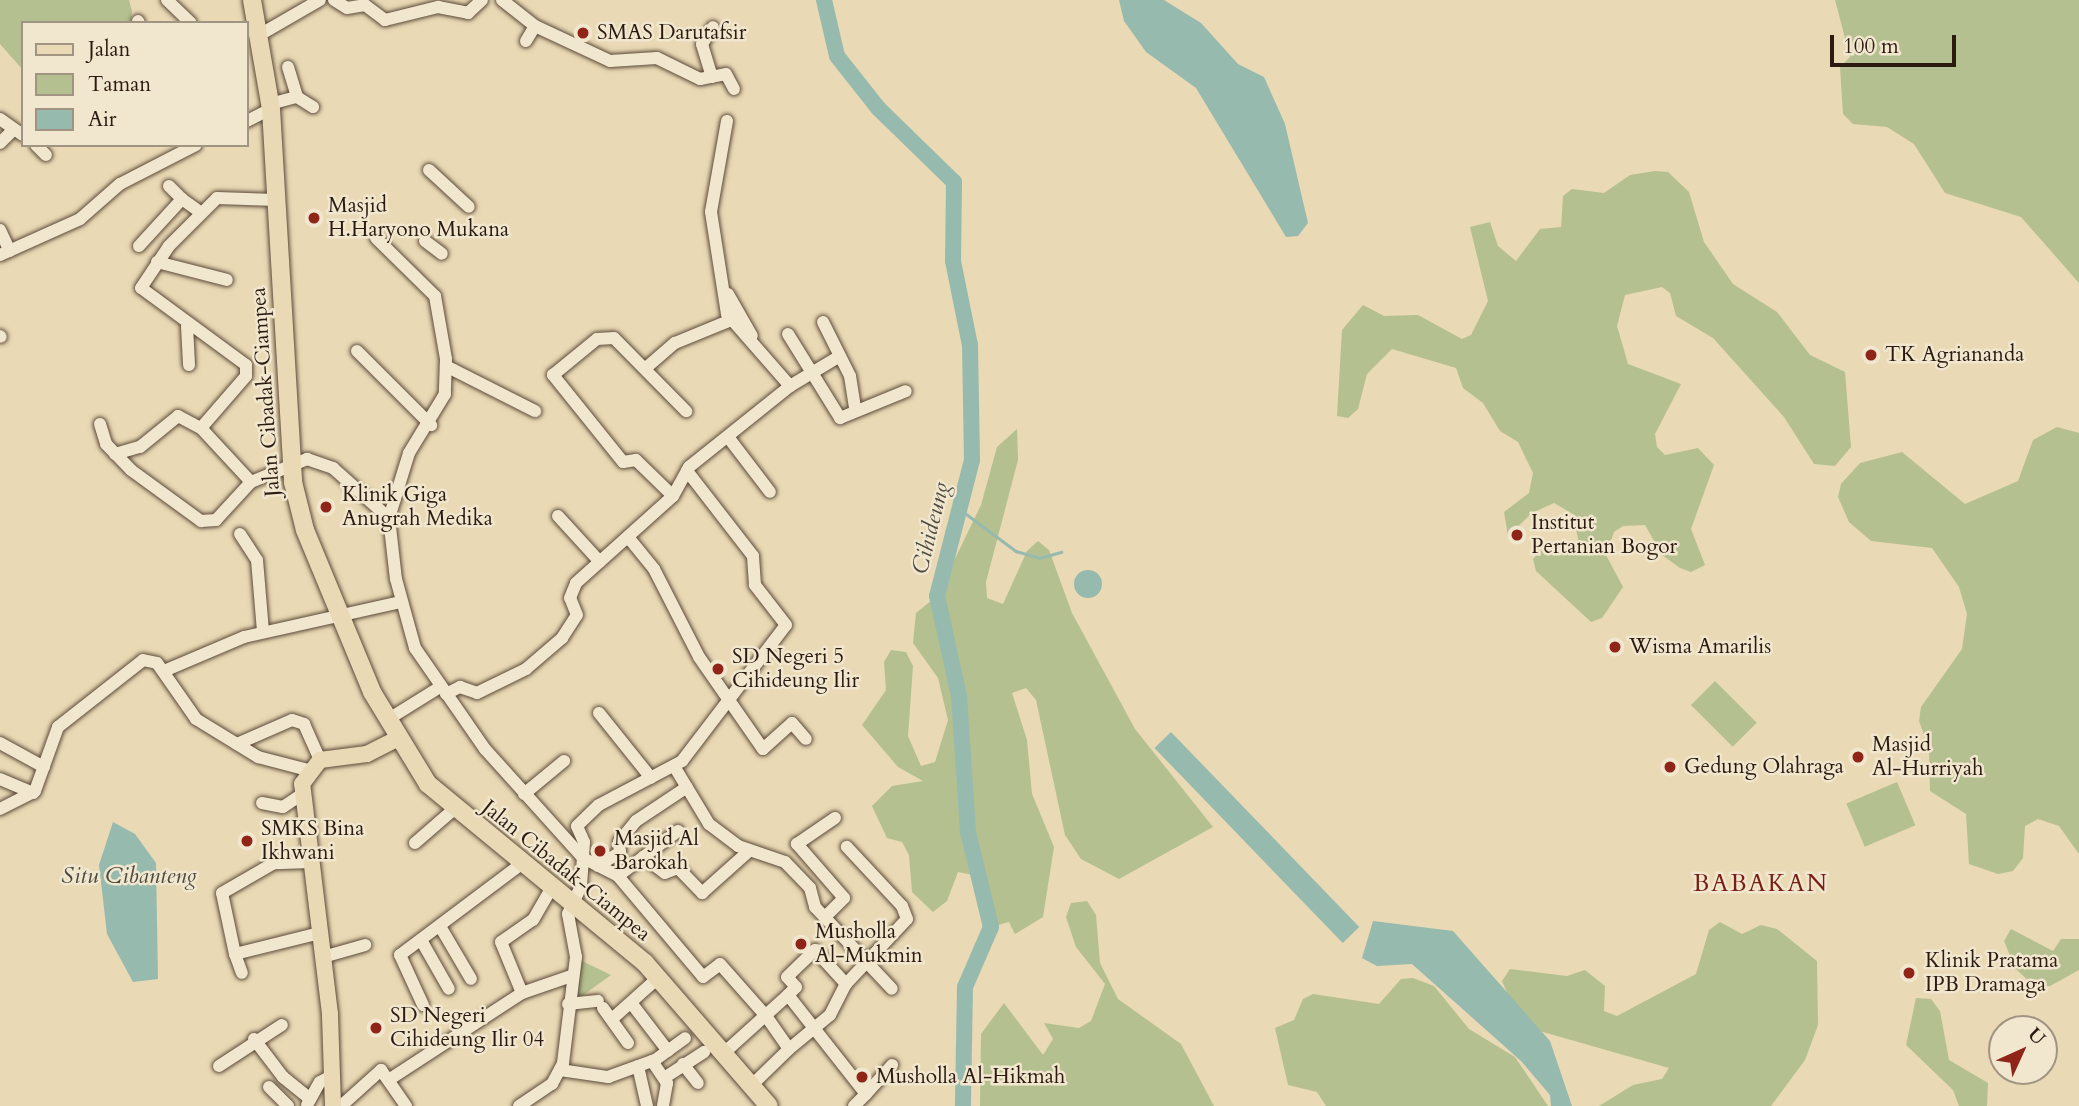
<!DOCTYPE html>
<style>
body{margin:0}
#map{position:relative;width:2079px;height:1106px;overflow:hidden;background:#e9d9b4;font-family:Cardo,serif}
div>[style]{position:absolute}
.green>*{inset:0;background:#b4c08f;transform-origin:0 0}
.water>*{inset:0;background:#97baaf;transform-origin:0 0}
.round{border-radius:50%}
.stream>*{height:2.5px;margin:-1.25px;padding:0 1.25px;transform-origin:1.25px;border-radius:1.25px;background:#97baaf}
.river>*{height:16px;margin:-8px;padding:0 8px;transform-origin:8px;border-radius:8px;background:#97baaf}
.roads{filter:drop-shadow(0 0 2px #5b4a3a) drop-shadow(0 0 2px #5b4a3a)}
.minor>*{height:12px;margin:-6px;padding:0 6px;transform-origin:6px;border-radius:6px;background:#f1e6ce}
.major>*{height:16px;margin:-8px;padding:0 8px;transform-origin:8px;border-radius:8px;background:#e9d9b4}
.highway>*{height:18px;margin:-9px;padding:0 9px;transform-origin:9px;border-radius:9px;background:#e9d9b4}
.dots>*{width:19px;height:19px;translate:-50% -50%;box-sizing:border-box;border:4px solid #f1e6ce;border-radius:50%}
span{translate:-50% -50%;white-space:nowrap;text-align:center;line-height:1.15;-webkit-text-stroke:5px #f1e6ce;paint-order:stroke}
.poi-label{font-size:21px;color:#2c1a11}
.left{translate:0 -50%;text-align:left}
.street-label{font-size:21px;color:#2c1a11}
.water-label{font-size:23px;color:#4c4a40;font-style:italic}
.quarter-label{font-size:24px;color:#7a1f14;letter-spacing:2px}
.legend{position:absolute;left:21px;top:21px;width:228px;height:126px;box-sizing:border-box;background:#f1e6ce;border:2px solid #a29482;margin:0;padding:9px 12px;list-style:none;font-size:21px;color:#2c1a11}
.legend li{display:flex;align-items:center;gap:14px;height:35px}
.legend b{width:35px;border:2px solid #a29482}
.north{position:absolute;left:1988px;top:1015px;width:70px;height:70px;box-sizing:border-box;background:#f1e6ce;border:2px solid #a29482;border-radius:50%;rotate:45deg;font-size:19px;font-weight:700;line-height:28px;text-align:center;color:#2c1a11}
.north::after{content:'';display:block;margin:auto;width:24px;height:32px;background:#8f2418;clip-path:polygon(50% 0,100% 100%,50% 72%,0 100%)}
.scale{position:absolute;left:1830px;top:35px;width:126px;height:32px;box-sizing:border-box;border:4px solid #2c1a11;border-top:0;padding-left:9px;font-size:21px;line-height:24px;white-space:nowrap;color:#2c1a11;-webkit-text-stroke:5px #f1e6ce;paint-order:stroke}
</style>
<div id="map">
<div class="green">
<div style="clip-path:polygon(0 0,129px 0,132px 11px,131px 23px,23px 23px,23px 70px,0 44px)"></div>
<div style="clip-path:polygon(1835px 0,2079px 0,2079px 283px,2021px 217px,1945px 193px,1914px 144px,1887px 127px,1853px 124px,1843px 114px,1840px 67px,1850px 57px)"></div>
<div style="clip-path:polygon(1655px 171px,1668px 172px,1689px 192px,1704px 242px,1733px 284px,1777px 312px,1810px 355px,1845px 372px,1851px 447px,1835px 466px,1814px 464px,1784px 417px,1713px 338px,1676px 316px,1670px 293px,1662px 287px,1625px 295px,1617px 326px,1628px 364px,1681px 384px,1655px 434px,1657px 447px,1665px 455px,1698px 448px,1714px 465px,1691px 529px,1705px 565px,1691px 572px,1680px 568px,1662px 555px,1645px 525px,1623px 526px,1614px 532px,1606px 555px,1623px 587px,1602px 618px,1591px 622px,1536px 571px,1533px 559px,1540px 551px,1572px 552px,1579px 544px,1573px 514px,1554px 503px,1532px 513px,1508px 536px,1504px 512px,1529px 493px,1533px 473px,1518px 442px,1500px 431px,1483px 403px,1463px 388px,1456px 368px,1392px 349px,1367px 374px,1358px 409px,1348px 418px,1337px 416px,1342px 330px,1363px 305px,1384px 316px,1418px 315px,1462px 339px,1471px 335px,1488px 301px,1470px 227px,1490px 222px,1498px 246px,1516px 261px,1540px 229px,1561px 227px,1563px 196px,1572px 189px,1604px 193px,1630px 175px)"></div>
<div style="clip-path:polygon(2057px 427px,2079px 433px,2079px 854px,2059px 826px,2038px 819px,2025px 826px,2023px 858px,2013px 871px,1998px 874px,1969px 864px,1966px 814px,1930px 791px,1929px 749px,1919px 721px,1921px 707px,1962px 649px,1967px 614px,1959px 587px,1932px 548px,1871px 541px,1849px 522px,1838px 497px,1841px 484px,1860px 463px,1902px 452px,1965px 504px,2018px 481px,2033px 440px)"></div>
<div style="clip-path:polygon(1017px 429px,1018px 460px,986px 582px,987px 598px,1003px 604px,1027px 551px,1038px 541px,1049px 550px,1072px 613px,1135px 729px,1213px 827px,1119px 879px,1081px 859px,1065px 835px,1036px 700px,1026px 688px,1012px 693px,1027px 740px,1032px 794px,1054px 847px,1043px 917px,1015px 934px,1009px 922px,991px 927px,988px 901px,973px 875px,958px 872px,947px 901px,933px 912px,912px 892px,909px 855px,902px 842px,887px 838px,872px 806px,892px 786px,923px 781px,898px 767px,862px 725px,886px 690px,884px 662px,891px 650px,906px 652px,913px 666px,908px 736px,921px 766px,935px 762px,948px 720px,938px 678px,913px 643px,916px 613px,937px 596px,981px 505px,997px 447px)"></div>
<div style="left:1715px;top:681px;width:59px;height:34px;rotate:45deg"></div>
<div style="left:1897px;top:782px;width:47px;height:55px;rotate:67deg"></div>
<div style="clip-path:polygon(1087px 901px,1096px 915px,1100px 963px,1118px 999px,1181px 1044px,1214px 1106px,980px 1106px,981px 1034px,1004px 1003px,1043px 1055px,1053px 1039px,1044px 1023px,1079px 1028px,1091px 1021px,1105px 984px,1076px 947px,1066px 917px,1071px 903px)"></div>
<div style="clip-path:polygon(1720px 922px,1742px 934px,1761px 925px,1777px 929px,1817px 961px,1818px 1025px,1805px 1060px,1771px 1106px,1599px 1106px,1633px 1085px,1662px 1079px,1669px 1068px,1536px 1030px,1515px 1011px,1502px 981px,1510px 969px,1567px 976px,1585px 970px,1605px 986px,1604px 1011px,1617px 1016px,1696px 974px,1709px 930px)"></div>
<div style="clip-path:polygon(2011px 929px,2053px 951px,2061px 939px,2079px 939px,2079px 970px,2050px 986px,2035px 987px,2015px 968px,2004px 941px)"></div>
<div style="clip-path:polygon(582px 961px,611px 975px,575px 1001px,575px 993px)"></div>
<div style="clip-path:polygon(1413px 978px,1434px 986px,1469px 1029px,1515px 1057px,1548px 1106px,1326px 1106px,1317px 1092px,1288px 1085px,1275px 1028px,1294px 1020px,1303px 999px,1313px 994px,1379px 1004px,1401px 979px)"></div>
<div style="clip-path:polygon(1916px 998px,1931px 999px,1940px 1011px,1949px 1060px,1988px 1083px,1987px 1106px,1959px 1106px,1953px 1090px,1906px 1045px)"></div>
</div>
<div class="water">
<div style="clip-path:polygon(1119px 0,1164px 0,1201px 23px,1238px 64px,1264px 77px,1285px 124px,1308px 223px,1298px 236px,1286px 237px,1196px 88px,1146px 52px,1124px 21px)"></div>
<div class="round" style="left:1074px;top:570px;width:28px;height:28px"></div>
<div style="left:1171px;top:732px;width:271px;height:23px;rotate:46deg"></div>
<div style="clip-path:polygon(113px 822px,135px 834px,156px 863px,158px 979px,133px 982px,107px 934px,99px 865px)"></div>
<div style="clip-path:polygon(1373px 921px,1453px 931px,1550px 1041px,1572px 1106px,1551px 1106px,1550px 1095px,1521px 1061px,1412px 964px,1377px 966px,1362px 958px)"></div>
</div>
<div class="stream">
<div style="left:961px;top:510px;width:69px;rotate:36.7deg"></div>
<div style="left:1016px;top:551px;width:25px;rotate:16deg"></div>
<div style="left:1040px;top:558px;width:22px;rotate:-16deg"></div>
</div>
<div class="river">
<div style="left:824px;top:0;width:57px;rotate:76.9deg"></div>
<div style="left:837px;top:56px;width:66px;rotate:51.7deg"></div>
<div style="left:878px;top:108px;width:106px;rotate:44.2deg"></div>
<div style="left:954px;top:182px;width:79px;rotate:90.7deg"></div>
<div style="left:953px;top:261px;width:86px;rotate:78.6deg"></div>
<div style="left:970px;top:345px;width:115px;rotate:89deg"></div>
<div style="left:972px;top:460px;width:140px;rotate:104.4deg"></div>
<div style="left:937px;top:596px;width:102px;rotate:77.6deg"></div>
<div style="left:959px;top:696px;width:136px;rotate:86.2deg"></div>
<div style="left:968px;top:832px;width:98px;rotate:76.4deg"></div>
<div style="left:991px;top:927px;width:65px;rotate:113.4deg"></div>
<div style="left:965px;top:987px;width:119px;rotate:91deg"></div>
</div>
<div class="roads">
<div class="minor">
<div style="left:167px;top:0;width:33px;rotate:44deg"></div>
<div style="left:334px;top:0;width:15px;rotate:32deg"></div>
<div style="left:347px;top:8px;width:18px;rotate:-9deg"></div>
<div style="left:365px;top:5px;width:25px;rotate:37deg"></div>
<div style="left:385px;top:20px;width:55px;rotate:-13.8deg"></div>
<div style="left:438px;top:7px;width:31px;rotate:11deg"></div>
<div style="left:468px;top:13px;width:19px;rotate:-43deg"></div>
<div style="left:502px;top:0;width:42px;rotate:38.2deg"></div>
<div style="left:535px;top:26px;width:83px;rotate:25deg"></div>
<div style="left:610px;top:61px;width:47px;rotate:-3.7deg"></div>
<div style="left:657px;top:58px;width:48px;rotate:26deg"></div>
<div style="left:700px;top:79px;width:26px;rotate:-11deg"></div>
<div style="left:726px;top:74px;width:17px;rotate:62deg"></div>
<div style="left:138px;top:21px;width:2px;rotate:63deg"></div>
<div style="left:261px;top:34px;width:68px;rotate:-30deg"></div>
<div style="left:526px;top:41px;width:17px;rotate:-59deg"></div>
<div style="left:288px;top:67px;width:31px;rotate:73deg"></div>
<div style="left:712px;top:77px;width:34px;rotate:-107deg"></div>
<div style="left:702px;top:44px;width:20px;rotate:-57deg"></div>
<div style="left:270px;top:104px;width:28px;rotate:-15deg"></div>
<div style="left:297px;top:97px;width:19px;rotate:32deg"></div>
<div style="left:0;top:119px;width:28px;rotate:35deg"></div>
<div style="left:247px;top:121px;width:27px;rotate:-27deg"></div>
<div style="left:727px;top:121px;width:92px;rotate:100deg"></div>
<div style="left:711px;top:212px;width:103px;rotate:81.1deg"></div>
<div style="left:727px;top:314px;width:96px;rotate:48.8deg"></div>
<div style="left:0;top:143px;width:16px;rotate:-45deg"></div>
<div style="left:36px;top:145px;width:14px;rotate:45deg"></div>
<div style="left:429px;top:170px;width:54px;rotate:42.8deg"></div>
<div style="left:169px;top:186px;width:18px;rotate:45deg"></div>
<div style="left:0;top:230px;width:23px;rotate:65deg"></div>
<div style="left:376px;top:238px;width:83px;rotate:44.5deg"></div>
<div style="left:435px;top:296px;width:64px;rotate:80.1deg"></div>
<div style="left:446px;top:359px;width:35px;rotate:92deg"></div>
<div style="left:445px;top:394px;width:69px;rotate:121.4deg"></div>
<div style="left:409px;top:453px;width:68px;rotate:107.1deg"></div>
<div style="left:389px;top:518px;width:61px;rotate:83.5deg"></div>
<div style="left:396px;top:579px;width:72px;rotate:74.6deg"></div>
<div style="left:415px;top:648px;width:123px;rotate:55.3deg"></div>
<div style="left:485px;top:749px;width:147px;rotate:48deg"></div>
<div style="left:583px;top:858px;width:39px;rotate:27deg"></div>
<div style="left:618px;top:876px;width:132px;rotate:49.9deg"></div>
<div style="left:703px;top:977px;width:21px;rotate:-37deg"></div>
<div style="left:720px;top:964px;width:69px;rotate:48.5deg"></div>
<div style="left:766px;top:1016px;width:40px;rotate:55.1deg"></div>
<div style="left:789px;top:1049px;width:52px;rotate:135.8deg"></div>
<div style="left:425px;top:241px;width:21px;rotate:37deg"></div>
<div style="left:139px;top:246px;width:64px;rotate:-47.5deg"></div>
<div style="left:182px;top:199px;width:22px;rotate:36deg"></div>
<div style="left:0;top:255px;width:88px;rotate:-24.2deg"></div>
<div style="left:80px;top:219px;width:53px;rotate:-41.2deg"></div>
<div style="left:120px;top:184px;width:85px;rotate:-27.2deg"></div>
<div style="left:157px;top:262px;width:72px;rotate:14.4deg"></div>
<div style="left:728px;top:294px;width:48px;rotate:60.3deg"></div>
<div style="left:823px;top:322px;width:60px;rotate:63.4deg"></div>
<div style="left:850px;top:376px;width:32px;rotate:81deg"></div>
<div style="left:187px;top:326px;width:39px;rotate:87deg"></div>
<div style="left:788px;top:334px;width:99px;rotate:58.2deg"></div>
<div style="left:840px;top:418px;width:71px;rotate:-22.2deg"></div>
<div style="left:0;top:336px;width:1px;rotate:45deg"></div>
<div style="left:357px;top:351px;width:105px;rotate:45deg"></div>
<div style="left:446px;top:366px;width:100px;rotate:26.8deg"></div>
<div style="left:647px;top:367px;width:37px;rotate:-41deg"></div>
<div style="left:675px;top:343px;width:61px;rotate:-22.3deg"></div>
<div style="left:100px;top:424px;width:21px;rotate:73deg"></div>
<div style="left:106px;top:444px;width:36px;rotate:46deg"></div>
<div style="left:131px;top:470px;width:87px;rotate:36.1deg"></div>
<div style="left:201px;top:521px;width:15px;rotate:-4deg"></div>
<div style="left:216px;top:520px;width:52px;rotate:-47.4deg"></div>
<div style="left:251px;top:482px;width:61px;rotate:-22.3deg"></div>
<div style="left:307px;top:459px;width:28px;rotate:19deg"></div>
<div style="left:333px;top:468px;width:75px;rotate:41.8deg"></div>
<div style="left:728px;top:437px;width:69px;rotate:52.6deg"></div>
<div style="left:115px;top:454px;width:26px;rotate:-16deg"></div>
<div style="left:140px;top:447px;width:49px;rotate:-39.2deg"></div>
<div style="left:178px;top:416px;width:26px;rotate:28deg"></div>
<div style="left:251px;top:482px;width:74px;rotate:-132.8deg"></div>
<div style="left:201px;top:428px;width:69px;rotate:-49.1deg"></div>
<div style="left:246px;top:376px;width:11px;rotate:-90deg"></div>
<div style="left:246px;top:365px;width:130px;rotate:-143.7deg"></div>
<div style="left:141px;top:288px;width:50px;rotate:-56.3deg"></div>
<div style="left:169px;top:246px;width:68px;rotate:-45deg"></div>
<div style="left:217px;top:198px;width:59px;rotate:1.9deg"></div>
<div style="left:673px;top:496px;width:52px;rotate:-135.8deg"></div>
<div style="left:636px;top:460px;width:13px;rotate:171deg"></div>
<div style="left:623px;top:462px;width:112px;rotate:-128.8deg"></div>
<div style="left:553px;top:375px;width:57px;rotate:-39.3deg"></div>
<div style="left:597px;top:339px;width:17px;rotate:-3deg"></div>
<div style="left:614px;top:338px;width:103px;rotate:45.4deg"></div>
<div style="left:558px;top:516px;width:62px;rotate:47.6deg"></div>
<div style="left:240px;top:534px;width:31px;rotate:57deg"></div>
<div style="left:257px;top:560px;width:71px;rotate:85.2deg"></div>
<div style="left:628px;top:537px;width:41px;rotate:50.9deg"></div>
<div style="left:654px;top:569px;width:99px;rotate:62.9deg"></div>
<div style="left:699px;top:657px;width:112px;rotate:55.2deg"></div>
<div style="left:763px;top:749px;width:39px;rotate:-42deg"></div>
<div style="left:792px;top:723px;width:21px;rotate:49deg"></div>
<div style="left:164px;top:671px;width:87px;rotate:-23deg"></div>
<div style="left:244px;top:637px;width:161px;rotate:-12.6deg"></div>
<div style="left:446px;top:694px;width:16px;rotate:-27deg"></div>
<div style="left:460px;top:687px;width:18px;rotate:19deg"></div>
<div style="left:477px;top:693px;width:55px;rotate:-26.1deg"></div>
<div style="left:526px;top:669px;width:48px;rotate:-40.7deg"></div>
<div style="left:562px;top:638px;width:27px;rotate:-57deg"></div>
<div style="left:577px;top:615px;width:18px;rotate:-112deg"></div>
<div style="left:570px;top:598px;width:16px;rotate:-68deg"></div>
<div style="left:576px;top:583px;width:130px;rotate:-41.9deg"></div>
<div style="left:673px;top:496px;width:33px;rotate:-61deg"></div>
<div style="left:689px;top:467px;width:129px;rotate:-38.7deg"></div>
<div style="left:790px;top:386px;width:58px;rotate:-31deg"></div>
<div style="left:599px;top:713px;width:83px;rotate:51.3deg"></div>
<div style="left:387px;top:720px;width:62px;rotate:-31.9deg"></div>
<div style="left:0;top:743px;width:50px;rotate:28.6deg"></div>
<div style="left:237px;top:744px;width:60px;rotate:-23.6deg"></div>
<div style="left:292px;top:720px;width:13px;rotate:18deg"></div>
<div style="left:304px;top:724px;width:39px;rotate:66deg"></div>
<div style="left:674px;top:766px;width:68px;rotate:58.9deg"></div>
<div style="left:709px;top:824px;width:36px;rotate:37deg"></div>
<div style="left:738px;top:846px;width:50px;rotate:18.8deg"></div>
<div style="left:785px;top:862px;width:36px;rotate:46deg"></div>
<div style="left:810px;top:888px;width:20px;rotate:75deg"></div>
<div style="left:815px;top:907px;width:112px;rotate:46.8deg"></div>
<div style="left:0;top:779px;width:36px;rotate:23deg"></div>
<div style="left:524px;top:794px;width:52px;rotate:-39.5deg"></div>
<div style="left:262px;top:803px;width:21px;rotate:11deg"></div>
<div style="left:283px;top:807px;width:23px;rotate:-34deg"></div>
<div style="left:0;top:809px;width:39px;rotate:-27deg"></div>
<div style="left:35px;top:791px;width:68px;rotate:-70.2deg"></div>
<div style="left:58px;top:727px;width:108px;rotate:-38.2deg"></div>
<div style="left:143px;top:660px;width:14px;rotate:12deg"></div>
<div style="left:157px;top:663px;width:68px;rotate:55.1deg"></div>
<div style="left:196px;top:719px;width:73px;rotate:31.5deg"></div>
<div style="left:258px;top:757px;width:52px;rotate:14.6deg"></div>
<div style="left:415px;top:843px;width:50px;rotate:-41deg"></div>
<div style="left:643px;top:857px;width:27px;rotate:36deg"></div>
<div style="left:665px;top:873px;width:14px;rotate:-21deg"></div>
<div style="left:678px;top:868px;width:35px;rotate:46deg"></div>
<div style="left:702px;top:893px;width:63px;rotate:-41.8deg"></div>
<div style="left:311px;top:862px;width:37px;rotate:178deg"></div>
<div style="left:274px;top:863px;width:60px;rotate:150deg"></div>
<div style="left:222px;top:893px;width:62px;rotate:78deg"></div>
<div style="left:235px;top:954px;width:88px;rotate:-13.9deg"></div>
<div style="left:598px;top:866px;width:26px;rotate:-32deg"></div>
<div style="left:620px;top:852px;width:10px;rotate:-96deg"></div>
<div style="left:619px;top:842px;width:27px;rotate:-51deg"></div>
<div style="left:636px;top:821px;width:61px;rotate:-33.7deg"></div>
<div style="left:618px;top:876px;width:75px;rotate:-36.9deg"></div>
<div style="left:825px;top:917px;width:27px;rotate:-45deg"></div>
<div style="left:844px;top:898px;width:72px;rotate:-131deg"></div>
<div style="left:797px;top:844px;width:46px;rotate:-34.4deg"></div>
<div style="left:441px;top:928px;width:59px;rotate:59.5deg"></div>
<div style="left:421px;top:940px;width:56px;rotate:60.3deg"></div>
<div style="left:235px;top:954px;width:20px;rotate:70deg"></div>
<div style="left:323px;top:957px;width:44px;rotate:-15.9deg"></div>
<div style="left:522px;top:993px;width:55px;rotate:-112.4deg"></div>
<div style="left:501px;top:942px;width:39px;rotate:-35deg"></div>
<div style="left:533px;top:920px;width:39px;rotate:-60deg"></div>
<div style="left:788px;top:995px;width:11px;rotate:-45deg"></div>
<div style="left:796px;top:987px;width:13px;rotate:-132deg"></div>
<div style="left:787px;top:977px;width:39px;rotate:-44deg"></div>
<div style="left:815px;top:950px;width:46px;rotate:47.6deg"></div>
<div style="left:568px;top:1004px;width:30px;rotate:-6deg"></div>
<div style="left:632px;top:1004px;width:59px;rotate:52.5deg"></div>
<div style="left:423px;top:1005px;width:55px;rotate:-114.7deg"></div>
<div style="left:400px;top:955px;width:151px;rotate:-36.9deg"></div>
<div style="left:603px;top:1008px;width:43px;rotate:54.5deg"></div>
<div style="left:612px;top:1019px;width:63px;rotate:-41.8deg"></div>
<div style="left:254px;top:1039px;width:48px;rotate:52.7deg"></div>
<div style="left:283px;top:1077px;width:35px;rotate:39deg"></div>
<div style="left:789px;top:1049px;width:53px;rotate:-39.7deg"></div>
<div style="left:830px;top:1015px;width:35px;rotate:-63deg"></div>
<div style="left:846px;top:984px;width:89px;rotate:-46.8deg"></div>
<div style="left:907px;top:919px;width:14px;rotate:-111deg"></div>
<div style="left:902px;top:906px;width:81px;rotate:-133deg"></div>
<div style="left:725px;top:1052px;width:85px;rotate:-42.1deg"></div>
<div style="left:788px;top:995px;width:126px;rotate:51.8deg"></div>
<div style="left:866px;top:1094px;width:17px;rotate:135deg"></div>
<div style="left:652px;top:1061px;width:27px;rotate:56deg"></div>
<div style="left:667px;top:1083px;width:23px;rotate:100deg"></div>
<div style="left:683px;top:1064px;width:24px;rotate:52deg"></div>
<div style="left:219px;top:1066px;width:75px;rotate:-33.1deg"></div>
<div style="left:638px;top:1066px;width:41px;rotate:77.3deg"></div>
<div style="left:560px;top:1070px;width:49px;rotate:8.3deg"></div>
<div style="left:608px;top:1077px;width:50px;rotate:-19.9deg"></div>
<div style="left:655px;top:1060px;width:37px;rotate:-36deg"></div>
<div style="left:664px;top:1078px;width:48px;rotate:-33deg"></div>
<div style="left:390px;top:1079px;width:158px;rotate:-33.1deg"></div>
<div style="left:522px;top:993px;width:52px;rotate:-19.1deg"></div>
<div style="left:269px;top:1087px;width:27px;rotate:45deg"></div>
<div style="left:866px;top:1094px;width:39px;rotate:-48deg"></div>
<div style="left:307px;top:1105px;width:26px;rotate:-61deg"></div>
<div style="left:320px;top:1082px;width:15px;rotate:-28deg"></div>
<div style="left:341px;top:1106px;width:54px;rotate:-42deg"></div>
<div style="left:381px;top:1070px;width:44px;rotate:55.2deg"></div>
<div style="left:519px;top:1106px;width:40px;rotate:-34deg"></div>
<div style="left:552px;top:1084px;width:24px;rotate:-62deg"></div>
<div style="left:563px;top:1063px;width:107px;rotate:-83deg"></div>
<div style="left:576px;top:957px;width:44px;rotate:-100.5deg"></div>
<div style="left:568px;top:914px;width:31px;rotate:-65deg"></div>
<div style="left:581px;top:886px;width:44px;rotate:-86.1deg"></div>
<div style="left:584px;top:842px;width:17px;rotate:-114deg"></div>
<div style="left:577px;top:826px;width:30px;rotate:-44deg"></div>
<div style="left:599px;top:805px;width:94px;rotate:-27.9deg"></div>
<div style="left:682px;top:761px;width:171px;rotate:-52.6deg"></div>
<div style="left:786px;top:625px;width:51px;rotate:-127.8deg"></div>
<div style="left:755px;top:585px;width:29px;rotate:-94deg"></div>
<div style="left:753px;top:556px;width:108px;rotate:-127.8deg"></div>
</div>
<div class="major">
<div style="left:333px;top:1106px;width:92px;rotate:-91.9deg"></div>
<div style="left:330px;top:1014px;width:232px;rotate:-96.9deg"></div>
<div style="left:302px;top:784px;width:30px;rotate:-53deg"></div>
<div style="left:320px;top:760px;width:47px;rotate:-7.3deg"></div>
<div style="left:367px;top:754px;width:34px;rotate:-27deg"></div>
</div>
<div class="highway">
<div style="left:252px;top:0;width:111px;rotate:80.1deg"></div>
<div style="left:271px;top:109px;width:374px;rotate:86.6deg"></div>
<div style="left:293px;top:482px;width:49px;rotate:76deg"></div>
<div style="left:305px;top:530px;width:175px;rotate:67.5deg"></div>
<div style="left:372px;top:692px;width:108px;rotate:58.7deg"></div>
<div style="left:428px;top:784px;width:281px;rotate:39.5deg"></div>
<div style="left:645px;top:963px;width:189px;rotate:49.1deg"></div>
</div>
</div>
<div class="dots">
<div style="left:583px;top:33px;background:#8f2418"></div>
<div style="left:314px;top:218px;background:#8f2418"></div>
<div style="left:1871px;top:355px;background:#8f2418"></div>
<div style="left:326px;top:507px;background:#8f2418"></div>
<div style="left:1517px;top:535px;background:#8f2418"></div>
<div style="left:1615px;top:647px;background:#8f2418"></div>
<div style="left:718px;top:669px;background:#8f2418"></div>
<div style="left:1858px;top:757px;background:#8f2418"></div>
<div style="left:1670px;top:767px;background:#8f2418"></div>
<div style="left:247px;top:841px;background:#8f2418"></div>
<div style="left:600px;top:851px;background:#8f2418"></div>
<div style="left:801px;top:944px;background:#8f2418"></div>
<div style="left:1909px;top:973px;background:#8f2418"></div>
<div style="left:376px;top:1028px;background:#8f2418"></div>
<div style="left:862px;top:1077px;background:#8f2418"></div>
</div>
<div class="poi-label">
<span class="left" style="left:597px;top:33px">SMAS Darutafsir</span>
<span class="left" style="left:328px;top:218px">Masjid<br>H.Haryono Mukana</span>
<span class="left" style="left:1885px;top:355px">TK Agriananda</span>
<span class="left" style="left:342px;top:507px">Klinik Giga<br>Anugrah Medika</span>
<span class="left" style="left:1531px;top:535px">Institut<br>Pertanian Bogor</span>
<span class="left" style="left:1629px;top:647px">Wisma Amarilis</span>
<span class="left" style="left:732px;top:669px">SD Negeri 5<br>Cihideung Ilir</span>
<span class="left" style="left:1872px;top:757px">Masjid<br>Al-Hurriyah</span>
<span class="left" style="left:1684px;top:767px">Gedung Olahraga</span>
<span class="left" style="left:261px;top:841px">SMKS Bina<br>Ikhwani</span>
<span class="left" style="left:614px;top:851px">Masjid Al<br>Barokah</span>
<span class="left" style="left:815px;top:944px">Musholla<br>Al-Mukmin</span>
<span class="left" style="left:1925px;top:973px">Klinik Pratama<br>IPB Dramaga</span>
<span class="left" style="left:390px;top:1028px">SD Negeri<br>Cihideung Ilir 04</span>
<span class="left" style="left:876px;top:1077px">Musholla Al-Hikmah</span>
</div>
<div class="street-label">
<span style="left:266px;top:392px;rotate:-94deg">Jalan Cibadak-Ciampea</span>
<span style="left:566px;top:871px;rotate:39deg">Jalan Cibadak-Ciampea</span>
</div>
<div class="water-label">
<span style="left:931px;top:528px;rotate:-76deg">Cihideung</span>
<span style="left:129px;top:876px">Situ Cibanteng</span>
</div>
<div class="quarter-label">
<span style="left:1761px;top:884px">BABAKAN</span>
</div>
<ul class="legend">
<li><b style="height:9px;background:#e9d9b4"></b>Jalan</li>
<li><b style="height:19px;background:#b4c08f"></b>Taman</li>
<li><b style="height:19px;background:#97baaf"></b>Air</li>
</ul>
<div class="north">U</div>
<div class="scale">100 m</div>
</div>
